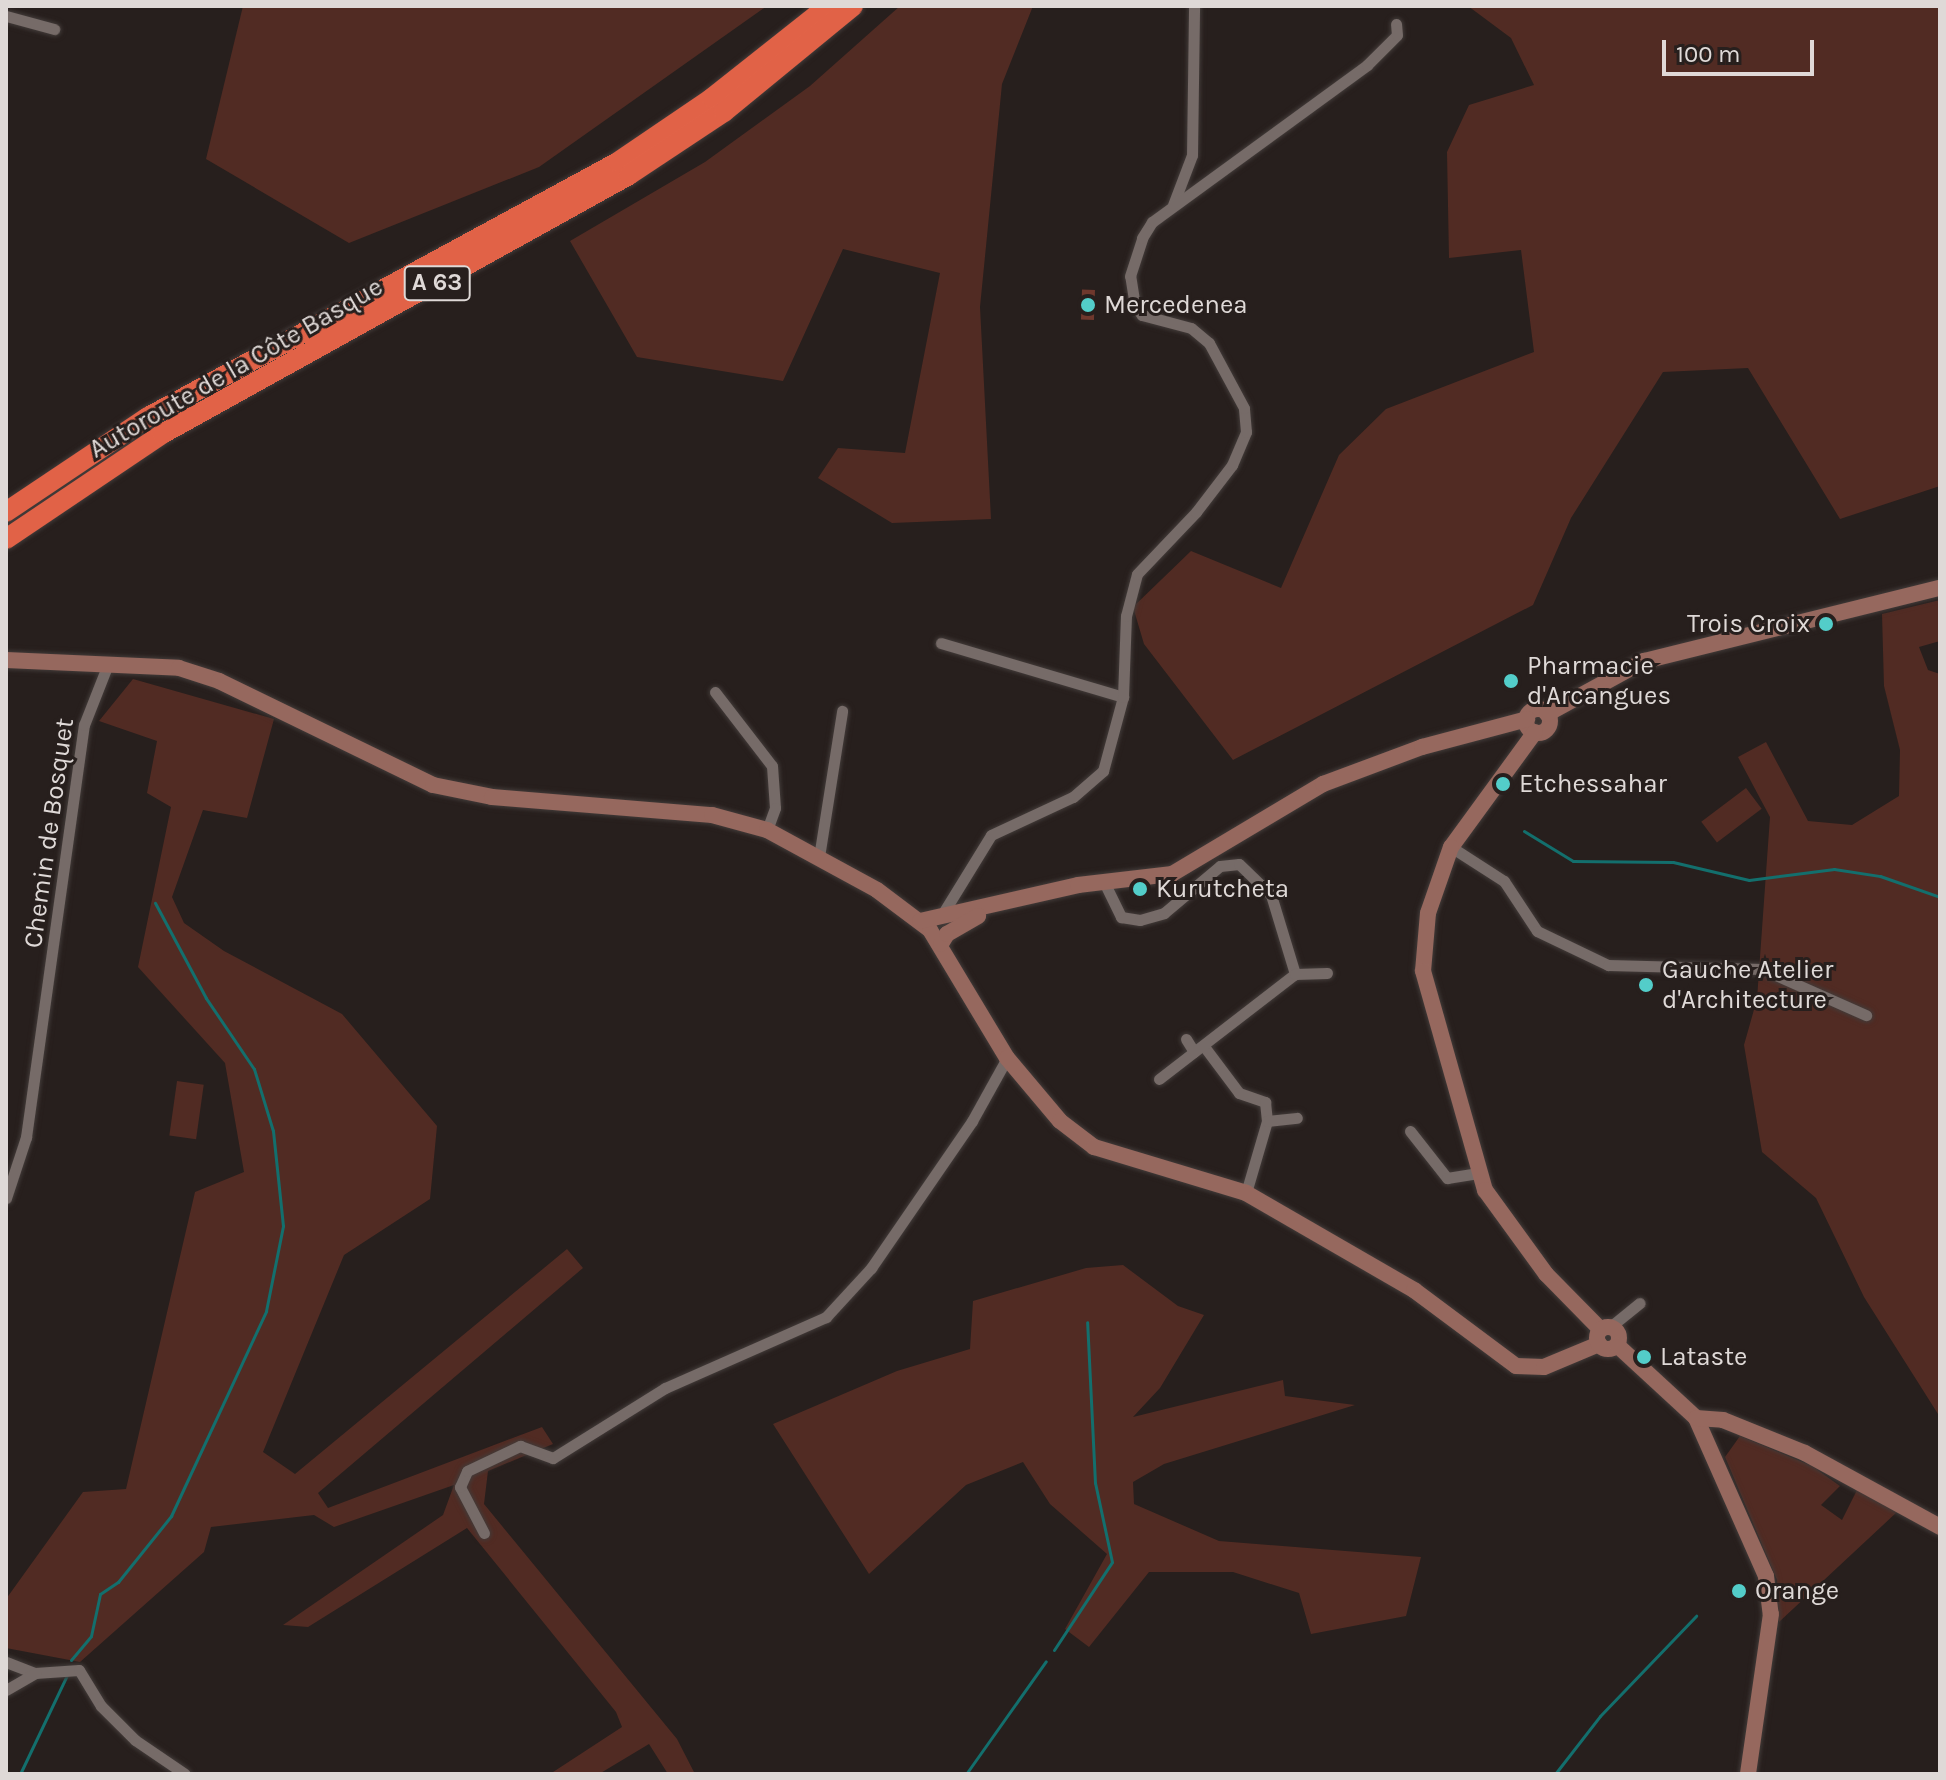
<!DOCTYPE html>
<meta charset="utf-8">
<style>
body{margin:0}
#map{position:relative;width:1946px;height:1780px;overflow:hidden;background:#271f1d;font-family:Karla,sans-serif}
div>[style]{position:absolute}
.green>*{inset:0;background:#512b23;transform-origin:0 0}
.stream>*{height:3px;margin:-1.5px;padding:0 1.5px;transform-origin:1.5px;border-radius:1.5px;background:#136f6d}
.building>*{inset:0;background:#6f382d;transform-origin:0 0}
.roads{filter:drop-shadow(0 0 2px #423b39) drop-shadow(0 0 2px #423b39)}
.street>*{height:11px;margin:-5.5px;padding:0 5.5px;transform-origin:5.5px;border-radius:5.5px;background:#766b68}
.secondary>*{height:16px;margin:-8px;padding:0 8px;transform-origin:8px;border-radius:8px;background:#96685e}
.secondary>.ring{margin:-8px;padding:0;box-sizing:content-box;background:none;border:16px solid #96685e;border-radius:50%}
.highway>*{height:20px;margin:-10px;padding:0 10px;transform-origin:10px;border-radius:10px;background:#e16247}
.dots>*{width:22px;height:22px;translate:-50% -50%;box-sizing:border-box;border:4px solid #271f1d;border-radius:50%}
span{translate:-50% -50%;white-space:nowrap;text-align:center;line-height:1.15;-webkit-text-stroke:6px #271f1d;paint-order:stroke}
.shield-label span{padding:2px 6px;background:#271f1d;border:2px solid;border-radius:6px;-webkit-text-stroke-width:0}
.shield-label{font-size:24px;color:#dfd9d7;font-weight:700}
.poi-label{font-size:26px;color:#dfd9d7}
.left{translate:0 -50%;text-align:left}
.right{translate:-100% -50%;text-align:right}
.street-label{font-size:26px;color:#dfd9d7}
.frame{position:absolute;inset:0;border:8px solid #dfd9d7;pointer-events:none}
.scale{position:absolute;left:1662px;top:40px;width:152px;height:36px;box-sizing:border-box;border:4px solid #dfd9d7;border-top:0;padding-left:10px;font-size:24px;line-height:28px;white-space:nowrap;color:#dfd9d7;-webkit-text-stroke:6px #271f1d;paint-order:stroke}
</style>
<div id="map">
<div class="green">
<div style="clip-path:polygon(243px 6px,767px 6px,539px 167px,349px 243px,206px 159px)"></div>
<div style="clip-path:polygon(900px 6px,1033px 6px,1002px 84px,980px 307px,991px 519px,892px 523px,818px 478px,838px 448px,905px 453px,940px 273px,843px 249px,783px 381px,637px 357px,570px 241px,705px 162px,810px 86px)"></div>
<div style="clip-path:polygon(1468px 6px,1940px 6px,1940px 486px,1840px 519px,1748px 368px,1663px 372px,1571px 518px,1533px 605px,1233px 760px,1144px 644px,1133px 607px,1191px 551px,1281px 588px,1339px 455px,1386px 409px,1534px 352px,1521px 250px,1449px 258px,1447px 152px,1469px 105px,1534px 85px,1511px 38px)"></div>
<div style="clip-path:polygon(1940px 600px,1940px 641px,1919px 647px,1928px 670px,1940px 674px,1938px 1414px,1864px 1297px,1816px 1198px,1762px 1152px,1744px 1045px,1757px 999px,1770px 817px,1738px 757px,1766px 742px,1808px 821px,1852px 825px,1899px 796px,1900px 750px,1884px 686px,1882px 614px)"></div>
<div style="clip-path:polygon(133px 679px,274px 719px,247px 818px,203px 810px,172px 897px,184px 923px,224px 951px,342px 1014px,437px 1126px,430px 1199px,344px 1255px,263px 1452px,295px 1474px,567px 1249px,583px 1268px,318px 1493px,328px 1508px,542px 1427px,553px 1444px,488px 1471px,484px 1504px,677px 1739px,695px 1774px,668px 1774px,649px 1744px,599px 1774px,550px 1774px,622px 1727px,616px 1712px,467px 1528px,308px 1627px,283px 1625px,443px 1515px,454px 1485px,334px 1527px,314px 1515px,211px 1527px,204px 1552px,80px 1662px,6px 1648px,6px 1599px,83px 1492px,126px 1489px,195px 1192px,244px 1172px,225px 1063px,138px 967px,171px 807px,147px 793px,157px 741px,99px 721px)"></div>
<div style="left:1746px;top:788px;width:26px;height:56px;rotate:53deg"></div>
<div style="left:177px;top:1081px;width:27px;height:55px;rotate:8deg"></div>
<div style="clip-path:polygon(1123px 1265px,1178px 1306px,1204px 1315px,1160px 1388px,1133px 1417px,1283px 1380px,1285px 1396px,1355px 1405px,1164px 1464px,1133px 1482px,1134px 1504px,1219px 1541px,1421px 1557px,1406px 1616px,1311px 1634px,1299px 1593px,1233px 1572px,1149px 1572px,1089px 1647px,1065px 1629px,1107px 1554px,1050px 1504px,1023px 1462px,966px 1485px,869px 1574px,773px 1424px,897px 1371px,970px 1349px,973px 1301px,1086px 1268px)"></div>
<div style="clip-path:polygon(1740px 1436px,1812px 1466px,1840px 1486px,1821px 1505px,1842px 1520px,1857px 1490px,1897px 1512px,1779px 1622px,1777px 1580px,1725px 1457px)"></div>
</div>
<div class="stream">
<div style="left:1524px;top:831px;width:57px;rotate:31.5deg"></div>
<div style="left:1573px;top:861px;width:100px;rotate:0.6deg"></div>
<div style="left:1673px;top:862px;width:78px;rotate:13.3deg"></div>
<div style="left:1749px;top:880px;width:86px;rotate:-7.4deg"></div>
<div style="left:1834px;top:869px;width:47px;rotate:8.7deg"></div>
<div style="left:1880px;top:876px;width:64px;rotate:19.3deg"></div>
<div style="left:1054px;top:1650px;width:105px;rotate:-56.6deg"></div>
<div style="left:1112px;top:1562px;width:81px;rotate:-102.1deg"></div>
<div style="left:1095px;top:1483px;width:161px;rotate:-92.8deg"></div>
<div style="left:71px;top:1660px;width:31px;rotate:-50deg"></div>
<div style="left:91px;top:1636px;width:43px;rotate:-77.9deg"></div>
<div style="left:100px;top:1594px;width:22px;rotate:-34deg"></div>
<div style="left:118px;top:1582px;width:85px;rotate:-51.2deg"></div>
<div style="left:171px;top:1516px;width:226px;rotate:-65.1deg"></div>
<div style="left:266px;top:1311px;width:87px;rotate:-78.7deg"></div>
<div style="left:283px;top:1226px;width:96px;rotate:-96deg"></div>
<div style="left:273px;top:1131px;width:65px;rotate:-107deg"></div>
<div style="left:254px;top:1069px;width:86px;rotate:-124.1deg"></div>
<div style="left:206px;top:998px;width:108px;rotate:-118.2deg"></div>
<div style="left:20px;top:1774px;width:112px;rotate:-64.6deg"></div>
<div style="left:966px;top:1774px;width:138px;rotate:-54.7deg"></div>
<div style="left:1555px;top:1774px;width:73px;rotate:-52.2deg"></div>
<div style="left:1600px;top:1716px;width:139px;rotate:-46.2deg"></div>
</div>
<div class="building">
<div style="left:1095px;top:290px;width:30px;height:13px;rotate:92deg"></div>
</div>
<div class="roads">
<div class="street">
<div style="left:6px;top:16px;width:50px;rotate:15.2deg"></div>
<div style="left:1173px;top:205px;width:53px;rotate:-69.2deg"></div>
<div style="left:1192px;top:155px;width:149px;rotate:-89.2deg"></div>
<div style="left:941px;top:643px;width:190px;rotate:16.5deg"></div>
<div style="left:715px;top:692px;width:93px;rotate:52.4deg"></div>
<div style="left:772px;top:766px;width:42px;rotate:85.9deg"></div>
<div style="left:775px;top:808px;width:23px;rotate:110deg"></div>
<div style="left:1451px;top:847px;width:63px;rotate:32.7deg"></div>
<div style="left:1504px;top:881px;width:60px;rotate:56.6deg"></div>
<div style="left:1537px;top:931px;width:79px;rotate:25.6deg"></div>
<div style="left:1608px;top:965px;width:154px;rotate:1.5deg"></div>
<div style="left:1762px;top:969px;width:114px;rotate:23.9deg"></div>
<div style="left:819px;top:857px;width:148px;rotate:-81deg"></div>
<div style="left:1105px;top:884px;width:37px;rotate:64deg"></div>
<div style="left:1121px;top:917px;width:19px;rotate:9deg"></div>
<div style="left:1140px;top:920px;width:25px;rotate:-16deg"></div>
<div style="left:1164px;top:913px;width:73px;rotate:-40deg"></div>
<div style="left:1220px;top:866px;width:19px;rotate:-6deg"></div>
<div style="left:1239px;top:864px;width:45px;rotate:44.1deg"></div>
<div style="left:1271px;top:895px;width:83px;rotate:73.1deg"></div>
<div style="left:940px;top:918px;width:97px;rotate:-58.4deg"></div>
<div style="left:991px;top:835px;width:90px;rotate:-24.9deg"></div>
<div style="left:1073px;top:797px;width:40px;rotate:-41deg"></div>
<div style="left:1103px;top:771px;width:77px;rotate:-74.9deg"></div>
<div style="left:1123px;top:697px;width:81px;rotate:-87.9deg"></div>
<div style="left:1126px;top:616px;width:43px;rotate:-75.3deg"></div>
<div style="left:1137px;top:574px;width:86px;rotate:-46.4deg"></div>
<div style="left:1196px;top:512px;width:59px;rotate:-52.5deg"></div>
<div style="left:1232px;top:465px;width:36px;rotate:-67deg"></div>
<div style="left:1246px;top:432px;width:24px;rotate:-95deg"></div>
<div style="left:1244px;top:408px;width:74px;rotate:-118.3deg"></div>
<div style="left:1209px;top:343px;width:23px;rotate:-140deg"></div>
<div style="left:1191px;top:328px;width:51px;rotate:-165.1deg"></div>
<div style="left:1142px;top:315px;width:11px;rotate:-128deg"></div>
<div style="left:1135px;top:306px;width:30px;rotate:-99deg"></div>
<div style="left:1130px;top:276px;width:40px;rotate:-72deg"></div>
<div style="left:1142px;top:238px;width:19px;rotate:-58deg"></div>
<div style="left:1152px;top:222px;width:266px;rotate:-36.1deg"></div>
<div style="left:1367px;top:65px;width:42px;rotate:-45deg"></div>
<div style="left:1397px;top:35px;width:11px;rotate:-95deg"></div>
<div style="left:1186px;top:1039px;width:15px;rotate:58deg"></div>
<div style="left:1206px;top:1049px;width:55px;rotate:53.1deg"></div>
<div style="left:1239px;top:1093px;width:28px;rotate:19deg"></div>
<div style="left:1265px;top:1102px;width:19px;rotate:84deg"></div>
<div style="left:1267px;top:1121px;width:75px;rotate:106.3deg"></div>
<div style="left:1159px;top:1079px;width:172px;rotate:-37.7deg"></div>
<div style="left:1295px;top:974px;width:32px;rotate:-2deg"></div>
<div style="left:1267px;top:1121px;width:30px;rotate:-6deg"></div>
<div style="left:1410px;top:1131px;width:60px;rotate:51.8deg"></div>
<div style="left:1447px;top:1178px;width:30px;rotate:-9deg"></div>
<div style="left:6px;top:1198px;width:64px;rotate:-71.8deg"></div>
<div style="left:26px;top:1137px;width:416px;rotate:-82deg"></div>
<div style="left:84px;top:725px;width:66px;rotate:-68.5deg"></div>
<div style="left:1610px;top:1327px;width:38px;rotate:-39deg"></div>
<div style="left:484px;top:1533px;width:52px;rotate:-117.6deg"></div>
<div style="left:460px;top:1487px;width:17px;rotate:-66deg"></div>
<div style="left:467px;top:1471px;width:59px;rotate:-25.3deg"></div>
<div style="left:520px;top:1446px;width:35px;rotate:20deg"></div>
<div style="left:553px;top:1458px;width:132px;rotate:-32deg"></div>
<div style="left:665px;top:1388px;width:176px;rotate:-23.8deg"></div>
<div style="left:826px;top:1317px;width:67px;rotate:-47.4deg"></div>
<div style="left:871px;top:1268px;width:178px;rotate:-55.5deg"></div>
<div style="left:972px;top:1121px;width:72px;rotate:-60.9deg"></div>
<div style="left:6px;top:1662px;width:31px;rotate:21deg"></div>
<div style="left:35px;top:1673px;width:44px;rotate:-3.9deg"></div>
<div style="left:79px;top:1670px;width:42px;rotate:58.6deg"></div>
<div style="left:101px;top:1706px;width:48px;rotate:45deg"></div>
<div style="left:135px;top:1740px;width:60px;rotate:34.2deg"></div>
<div style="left:6px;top:1690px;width:34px;rotate:-30deg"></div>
</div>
<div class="secondary">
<div style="left:6px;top:660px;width:173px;rotate:2.6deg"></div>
<div style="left:179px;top:668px;width:42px;rotate:18deg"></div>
<div style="left:219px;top:681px;width:238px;rotate:25.9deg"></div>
<div style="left:433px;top:785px;width:60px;rotate:11.5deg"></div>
<div style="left:492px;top:797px;width:221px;rotate:4.7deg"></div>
<div style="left:712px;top:815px;width:57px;rotate:15.3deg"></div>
<div style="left:767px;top:830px;width:125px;rotate:28.6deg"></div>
<div style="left:877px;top:890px;width:66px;rotate:37deg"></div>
<div style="left:930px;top:930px;width:149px;rotate:59deg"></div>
<div style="left:1007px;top:1058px;width:82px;rotate:49.9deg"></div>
<div style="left:1060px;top:1121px;width:43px;rotate:37.4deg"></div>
<div style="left:1094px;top:1147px;width:159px;rotate:16.8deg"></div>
<div style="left:1246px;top:1193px;width:194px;rotate:30deg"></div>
<div style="left:1414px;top:1290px;width:127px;rotate:36.7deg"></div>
<div style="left:1516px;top:1366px;width:28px;rotate:2deg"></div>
<div style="left:1544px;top:1367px;width:60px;rotate:-22.7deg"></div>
<div class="ring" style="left:1526px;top:709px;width:8px;height:8px"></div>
<div style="left:1547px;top:714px;width:111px;rotate:-28.7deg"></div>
<div style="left:1644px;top:661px;width:305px;rotate:-13.9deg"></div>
<div style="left:1535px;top:732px;width:142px;rotate:126.1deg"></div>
<div style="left:1451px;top:847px;width:70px;rotate:109.2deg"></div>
<div style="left:1428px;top:913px;width:58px;rotate:94.9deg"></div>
<div style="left:1423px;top:971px;width:228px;rotate:74.2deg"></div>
<div style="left:1485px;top:1190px;width:104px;rotate:54deg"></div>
<div style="left:1546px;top:1274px;width:78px;rotate:45.5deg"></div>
<div style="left:920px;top:921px;width:162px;rotate:-12.8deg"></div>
<div style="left:1078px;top:885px;width:95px;rotate:-6.7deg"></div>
<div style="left:1172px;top:874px;width:176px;rotate:-30.8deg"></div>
<div style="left:1323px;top:784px;width:106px;rotate:-20.5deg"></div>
<div style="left:1422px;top:747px;width:109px;rotate:-14.9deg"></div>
<div style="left:941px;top:944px;width:12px;rotate:-59deg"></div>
<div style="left:947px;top:934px;width:36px;rotate:-30deg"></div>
<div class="ring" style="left:1597px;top:1327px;width:6px;height:6px"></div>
<div style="left:1617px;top:1345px;width:108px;rotate:42.7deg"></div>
<div style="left:1696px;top:1418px;width:173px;rotate:66.1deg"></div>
<div style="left:1766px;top:1576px;width:38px;rotate:83deg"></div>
<div style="left:1771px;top:1614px;width:162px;rotate:98.2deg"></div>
<div style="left:1696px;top:1418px;width:27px;rotate:4deg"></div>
<div style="left:1723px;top:1420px;width:88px;rotate:21.9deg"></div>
<div style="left:1805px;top:1453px;width:154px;rotate:28.7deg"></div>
</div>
<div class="highway">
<div style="left:6px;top:512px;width:171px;rotate:-33.8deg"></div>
<div style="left:148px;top:417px;width:535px;rotate:-28.48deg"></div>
<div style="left:618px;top:162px;width:114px;rotate:-34.2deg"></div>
<div style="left:712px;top:98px;width:148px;rotate:-38.4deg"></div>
<div style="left:6px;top:539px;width:188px;rotate:-33.9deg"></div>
<div style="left:162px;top:434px;width:534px;rotate:-29.01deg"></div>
<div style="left:629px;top:175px;width:114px;rotate:-33.6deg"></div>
<div style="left:724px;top:112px;width:167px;rotate:-39.4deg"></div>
</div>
</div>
<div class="dots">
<div style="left:1088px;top:305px;background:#53cdc9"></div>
<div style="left:1826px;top:624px;background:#53cdc9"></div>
<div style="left:1511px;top:681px;background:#53cdc9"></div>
<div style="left:1503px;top:784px;background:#53cdc9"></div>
<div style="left:1140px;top:889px;background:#53cdc9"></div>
<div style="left:1646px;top:985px;background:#53cdc9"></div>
<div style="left:1644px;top:1357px;background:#53cdc9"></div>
<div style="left:1739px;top:1591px;background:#53cdc9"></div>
</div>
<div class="shield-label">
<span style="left:437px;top:283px">A 63</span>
</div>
<div class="poi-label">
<span class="left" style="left:1104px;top:305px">Mercedenea</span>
<span class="right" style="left:1810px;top:624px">Trois Croix</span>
<span class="left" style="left:1527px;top:681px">Pharmacie<br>d'Arcangues</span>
<span class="left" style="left:1519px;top:784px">Etchessahar</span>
<span class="left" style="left:1156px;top:889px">Kurutcheta</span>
<span class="left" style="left:1662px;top:985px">Gauche Atelier<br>d'Architecture</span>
<span class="left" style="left:1660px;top:1357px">Lataste</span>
<span class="left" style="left:1755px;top:1591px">Orange</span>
</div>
<div class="street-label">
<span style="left:236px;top:368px;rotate:-30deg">Autoroute de la Côte Basque</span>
<span style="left:49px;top:833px;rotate:-82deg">Chemin de Bosquet</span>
</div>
<div class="frame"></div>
<div class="scale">100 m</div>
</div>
